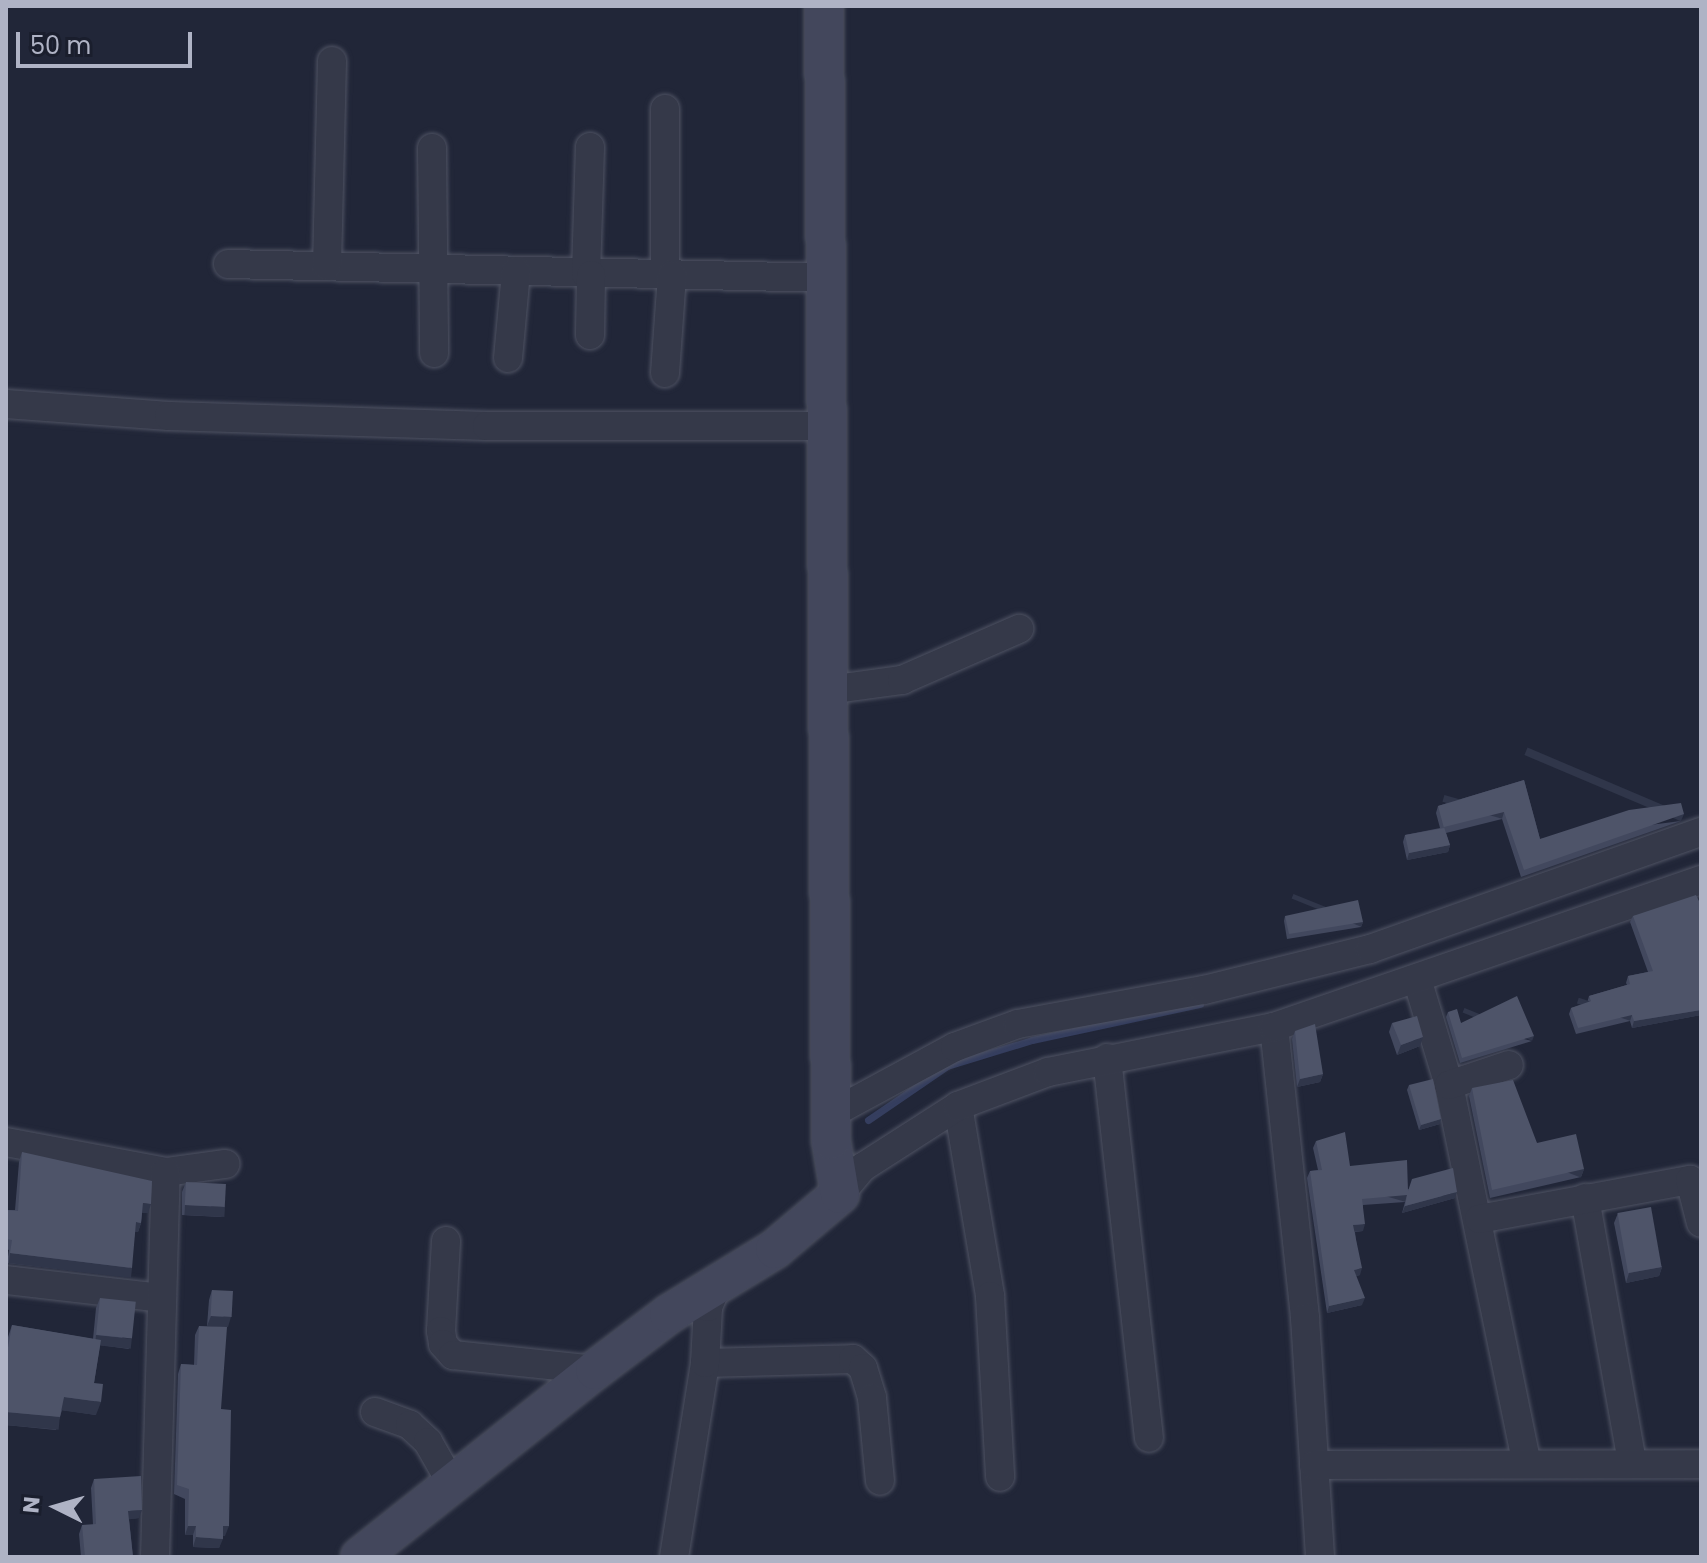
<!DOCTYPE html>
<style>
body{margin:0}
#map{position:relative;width:1707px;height:1563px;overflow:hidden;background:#212638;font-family:Poppins,sans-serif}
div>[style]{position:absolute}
.stream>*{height:7px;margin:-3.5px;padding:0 3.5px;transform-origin:3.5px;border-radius:3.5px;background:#353e5f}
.roads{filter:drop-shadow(0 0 2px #4f5363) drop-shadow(0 0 2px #4f5363)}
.street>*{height:28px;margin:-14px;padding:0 14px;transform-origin:14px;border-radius:14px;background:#353949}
.secondary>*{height:38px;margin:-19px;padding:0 19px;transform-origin:19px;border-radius:19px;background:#43475c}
.wall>*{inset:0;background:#42485e}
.shaded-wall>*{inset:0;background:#30364a;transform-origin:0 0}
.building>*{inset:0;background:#4e5469;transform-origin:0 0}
span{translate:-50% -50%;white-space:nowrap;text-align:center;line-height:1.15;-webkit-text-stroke:7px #1a1e2d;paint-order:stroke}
.frame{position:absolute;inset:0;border:8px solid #afb3c5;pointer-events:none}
.north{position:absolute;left:16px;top:1467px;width:80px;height:80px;-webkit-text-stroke:6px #1a1e2d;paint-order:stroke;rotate:275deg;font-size:22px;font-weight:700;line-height:32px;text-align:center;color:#afb3c5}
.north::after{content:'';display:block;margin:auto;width:28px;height:36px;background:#afb3c5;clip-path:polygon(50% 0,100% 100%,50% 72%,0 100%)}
.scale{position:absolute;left:16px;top:32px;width:176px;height:36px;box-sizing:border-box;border:4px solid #afb3c5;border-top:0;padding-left:10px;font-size:24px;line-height:28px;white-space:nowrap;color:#afb3c5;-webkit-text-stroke:6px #1a1e2d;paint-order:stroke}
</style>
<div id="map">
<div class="stream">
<div style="left:868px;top:1120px;width:96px;rotate:-34.4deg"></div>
<div style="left:947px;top:1066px;width:89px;rotate:-17deg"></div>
<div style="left:1032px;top:1040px;width:172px;rotate:-12.1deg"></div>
</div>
<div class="roads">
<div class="street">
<div style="left:665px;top:109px;width:166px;rotate:90deg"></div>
<div style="left:432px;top:148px;width:205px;rotate:89.4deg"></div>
<div style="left:228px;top:264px;width:601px;rotate:1.33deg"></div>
<div style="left:327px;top:266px;width:205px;rotate:-88.6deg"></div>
<div style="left:586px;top:274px;width:127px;rotate:-88.2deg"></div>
<div style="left:590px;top:335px;width:60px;rotate:-89deg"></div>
<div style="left:508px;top:358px;width:87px;rotate:-84.7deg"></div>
<div style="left:665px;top:373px;width:98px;rotate:-85.9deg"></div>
<div style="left:6px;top:404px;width:163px;rotate:4.2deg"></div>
<div style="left:169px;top:416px;width:318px;rotate:1.8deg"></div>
<div style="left:487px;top:426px;width:342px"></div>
<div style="left:828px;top:690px;width:75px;rotate:-7.7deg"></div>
<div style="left:902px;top:680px;width:128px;rotate:-23.6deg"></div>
<div style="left:1417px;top:979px;width:111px;rotate:73.2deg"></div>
<div style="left:1449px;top:1085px;width:387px;rotate:78.4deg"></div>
<div style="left:1274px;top:1027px;width:293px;rotate:83.9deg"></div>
<div style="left:1305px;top:1318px;width:239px;rotate:86.4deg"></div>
<div style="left:1107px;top:1058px;width:382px;rotate:83.7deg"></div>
<div style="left:1449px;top:1085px;width:63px;rotate:-18.4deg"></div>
<div style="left:958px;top:1106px;width:193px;rotate:80.4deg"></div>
<div style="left:990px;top:1296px;width:181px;rotate:86.8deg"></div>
<div style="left:831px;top:1114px;width:141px;rotate:-28.4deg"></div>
<div style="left:955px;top:1047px;width:67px;rotate:-20.1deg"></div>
<div style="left:1018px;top:1024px;width:189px;rotate:-10.4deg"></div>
<div style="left:1204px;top:990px;width:171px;rotate:-13.9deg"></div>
<div style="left:1370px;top:949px;width:351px;rotate:-19.5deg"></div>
<div style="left:6px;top:1142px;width:163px;rotate:10.6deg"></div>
<div style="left:166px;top:1172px;width:60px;rotate:-7.7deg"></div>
<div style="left:840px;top:1194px;width:35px;rotate:-50deg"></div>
<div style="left:863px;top:1167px;width:113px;rotate:-32.7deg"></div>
<div style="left:958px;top:1106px;width:96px;rotate:-20.7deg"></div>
<div style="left:1048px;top:1072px;width:230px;rotate:-11.3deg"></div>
<div style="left:1274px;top:1027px;width:452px;rotate:-19deg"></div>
<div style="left:1585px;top:1198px;width:269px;rotate:79.9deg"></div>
<div style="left:1479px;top:1219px;width:215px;rotate:-10.5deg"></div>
<div style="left:1690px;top:1180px;width:44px;rotate:75.7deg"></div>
<div style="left:446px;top:1241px;width:90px;rotate:93.2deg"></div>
<div style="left:441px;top:1331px;width:13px;rotate:81deg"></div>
<div style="left:443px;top:1344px;width:15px;rotate:48deg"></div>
<div style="left:453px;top:1355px;width:143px;rotate:6deg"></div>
<div style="left:6px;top:1280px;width:157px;rotate:6.6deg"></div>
<div style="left:705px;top:1363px;width:148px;rotate:-1.5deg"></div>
<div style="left:853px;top:1359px;width:13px;rotate:42deg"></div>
<div style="left:863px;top:1368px;width:31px;rotate:73deg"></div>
<div style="left:872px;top:1398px;width:83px;rotate:84.5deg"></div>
<div style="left:375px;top:1412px;width:37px;rotate:20deg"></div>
<div style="left:410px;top:1425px;width:25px;rotate:43deg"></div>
<div style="left:428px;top:1442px;width:48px;rotate:60.3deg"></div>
<div style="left:1314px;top:1465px;width:387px;rotate:-0.1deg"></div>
<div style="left:155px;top:1557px;width:385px;rotate:-88.4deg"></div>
<div style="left:674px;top:1557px;width:196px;rotate:-80.9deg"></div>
<div style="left:705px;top:1363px;width:56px;rotate:-86.9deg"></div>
<div style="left:708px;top:1307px;width:23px;rotate:-67deg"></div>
</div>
<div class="secondary">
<div style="left:360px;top:1557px;width:300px;rotate:-38.5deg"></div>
<div style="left:595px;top:1370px;width:93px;rotate:-37.1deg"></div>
<div style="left:669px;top:1314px;width:124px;rotate:-31.5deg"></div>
<div style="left:775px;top:1249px;width:85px;rotate:-40.2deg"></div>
<div style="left:840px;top:1194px;width:55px;rotate:-99.5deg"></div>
<div style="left:831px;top:1140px;width:1134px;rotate:-90.35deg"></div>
</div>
</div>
<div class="wall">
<div style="clip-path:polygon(1524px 780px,1540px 839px,1681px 821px,1521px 877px,1502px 819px,1446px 833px,1450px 845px,1448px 852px,1407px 860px,1403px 842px,1405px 835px,1440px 828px,1436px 813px,1438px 806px)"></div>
<div style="clip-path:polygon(1701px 903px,1701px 1015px,1632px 1028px,1630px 1021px,1576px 1034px,1569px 1014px,1571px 1008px,1587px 1003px,1589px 996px,1627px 985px,1626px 983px,1628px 976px,1648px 972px,1630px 922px,1633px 916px)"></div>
<div style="clip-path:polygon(1285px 916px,1363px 922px,1361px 927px,1287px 939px,1284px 921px)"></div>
<div style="clip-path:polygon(1448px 1012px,1461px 1023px,1532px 1041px,1460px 1063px,1446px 1017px)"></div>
<div style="clip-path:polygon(1392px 1023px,1420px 1046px,1397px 1055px,1389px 1032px)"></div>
<div style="clip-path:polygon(1295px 1031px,1323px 1074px,1320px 1082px,1297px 1087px,1292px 1039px)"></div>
<div style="clip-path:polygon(1409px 1085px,1441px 1119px,1440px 1124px,1419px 1130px,1407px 1090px)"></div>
<div style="clip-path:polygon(1472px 1088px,1537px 1143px,1584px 1169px,1581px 1177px,1490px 1198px,1469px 1096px)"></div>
<div style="clip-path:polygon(1316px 1141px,1350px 1166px,1408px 1189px,1455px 1198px,1402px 1213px,1405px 1202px,1363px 1205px,1363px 1231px,1355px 1232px,1360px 1275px,1356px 1276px,1362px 1305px,1327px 1313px,1307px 1178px,1310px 1171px,1318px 1170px,1313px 1148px)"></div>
<div style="clip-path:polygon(22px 1152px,148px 1213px,142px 1213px,141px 1223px,138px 1232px,135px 1232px,128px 1277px,7px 1263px,9px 1250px,6px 1249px,6px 1210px,15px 1210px,19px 1162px)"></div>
<div style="clip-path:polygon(186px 1182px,222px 1217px,182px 1215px,182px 1192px)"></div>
<div style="clip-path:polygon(1618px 1213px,1662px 1267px,1659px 1276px,1626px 1283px,1614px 1223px)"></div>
<div style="clip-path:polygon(212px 1290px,228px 1327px,207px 1326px,209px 1300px)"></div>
<div style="clip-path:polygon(100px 1298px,129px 1349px,100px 1345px,94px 1383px,96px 1415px,62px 1410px,56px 1430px,6px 1425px,6px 1343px,12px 1325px,93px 1339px,96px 1308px)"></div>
<div style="clip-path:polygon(199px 1326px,221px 1409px,225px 1536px,223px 1536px,219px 1548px,193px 1547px,193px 1535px,185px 1535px,185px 1499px,174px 1494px,178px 1374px,181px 1364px,194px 1365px,195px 1335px)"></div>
<div style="clip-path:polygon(94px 1479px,139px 1518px,129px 1519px,133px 1557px,81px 1557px,79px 1534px,82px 1525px,93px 1525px,91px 1488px)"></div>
</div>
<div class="shaded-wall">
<div style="left:1504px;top:812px;width:7px;height:62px;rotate:106deg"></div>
<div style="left:1684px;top:814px;width:8px;height:170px;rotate:113deg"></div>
<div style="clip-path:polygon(1450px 845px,1448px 852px,1407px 860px,1409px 853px)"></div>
<div style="left:1363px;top:922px;width:5px;height:75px;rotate:112deg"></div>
<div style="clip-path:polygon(1701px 1010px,1701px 1015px,1632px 1028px,1634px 1021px)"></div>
<div style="left:1632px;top:1015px;width:6px;height:56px;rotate:108deg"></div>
<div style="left:1534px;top:1036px;width:5px;height:75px;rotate:112deg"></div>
<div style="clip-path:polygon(1423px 1037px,1420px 1046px,1397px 1055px,1401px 1045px)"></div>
<div style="clip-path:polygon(1323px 1074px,1320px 1082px,1297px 1087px,1300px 1079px)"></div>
<div style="clip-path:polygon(1441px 1119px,1440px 1124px,1419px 1130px,1421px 1125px)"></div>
<div style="left:1584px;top:1169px;width:9px;height:94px;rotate:111deg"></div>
<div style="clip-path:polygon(1457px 1192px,1455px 1198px,1402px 1213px,1405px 1206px)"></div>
<div style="left:1407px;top:1195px;width:7px;height:45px;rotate:106deg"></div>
<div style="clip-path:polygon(143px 1203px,151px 1204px,148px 1213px,140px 1213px)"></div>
<div style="left:185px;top:1205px;width:40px;height:10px;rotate:3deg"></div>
<div style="clip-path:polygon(136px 1222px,141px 1223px,138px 1232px,133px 1232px)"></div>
<div style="clip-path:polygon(1365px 1224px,1363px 1231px,1351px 1232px,1353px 1225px)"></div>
<div style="left:10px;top:1253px;width:123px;height:10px;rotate:7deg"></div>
<div style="clip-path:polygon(1662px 1267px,1659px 1276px,1626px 1283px,1629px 1273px)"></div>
<div style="clip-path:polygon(1362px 1268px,1360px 1275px,1351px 1277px,1354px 1270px)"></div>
<div style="clip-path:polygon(1365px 1298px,1362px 1305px,1327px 1313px,1329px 1306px)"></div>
<div style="clip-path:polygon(211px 1316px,231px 1317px,228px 1327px,207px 1326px)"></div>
<div style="left:96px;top:1335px;width:36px;height:10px;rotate:6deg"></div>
<div style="clip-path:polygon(64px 1397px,101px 1402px,96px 1415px,59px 1410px)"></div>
<div style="left:6px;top:1412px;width:54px;height:13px;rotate:5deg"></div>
<div style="clip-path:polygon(142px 1510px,139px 1518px,125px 1520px,128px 1511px)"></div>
<div style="clip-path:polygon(188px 1526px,196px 1526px,193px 1535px,185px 1535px)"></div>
<div style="clip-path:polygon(223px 1526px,229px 1526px,225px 1536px,220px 1536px)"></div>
<div style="clip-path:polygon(196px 1537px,223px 1539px,219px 1548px,193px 1547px)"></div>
</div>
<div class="building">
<div style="clip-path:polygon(1524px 780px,1540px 839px,1629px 810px,1681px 803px,1684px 814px,1524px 870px,1504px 812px,1444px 827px,1450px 845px,1409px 853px,1405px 835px,1444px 828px,1438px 806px)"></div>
<div style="clip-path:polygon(1696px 895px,1700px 903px,1701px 903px,1701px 1010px,1634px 1021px,1632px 1015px,1578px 1028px,1571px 1008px,1591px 1001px,1589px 996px,1630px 984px,1628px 976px,1653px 971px,1633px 916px)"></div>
<div style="clip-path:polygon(1358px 900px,1363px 922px,1289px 934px,1285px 916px)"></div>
<div style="clip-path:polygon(1517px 996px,1534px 1036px,1462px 1058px,1448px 1012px,1457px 1009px,1461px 1023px)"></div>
<div style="clip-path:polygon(1417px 1016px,1423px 1037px,1401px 1045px,1392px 1023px)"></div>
<div style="clip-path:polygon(1315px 1024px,1323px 1074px,1300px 1079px,1295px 1031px)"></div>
<div style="clip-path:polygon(1433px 1079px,1441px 1119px,1421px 1125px,1409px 1085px)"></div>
<div style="clip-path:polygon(1513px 1080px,1537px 1143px,1576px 1134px,1584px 1169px,1492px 1190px,1472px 1088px)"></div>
<div style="clip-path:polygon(1345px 1132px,1350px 1166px,1407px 1160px,1408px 1191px,1412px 1179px,1453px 1168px,1457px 1192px,1405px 1206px,1407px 1195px,1362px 1199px,1365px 1224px,1353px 1225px,1362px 1268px,1354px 1270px,1365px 1298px,1329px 1306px,1310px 1171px,1322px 1170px,1316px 1141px)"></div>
<div style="clip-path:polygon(22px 1152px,152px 1181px,151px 1204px,143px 1203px,141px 1223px,136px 1222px,132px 1268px,10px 1253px,12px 1240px,6px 1239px,6px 1210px,18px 1211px)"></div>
<div style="left:186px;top:1182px;width:40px;height:23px;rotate:3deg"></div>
<div style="left:1651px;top:1207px;width:61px;height:34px;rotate:80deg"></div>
<div style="left:212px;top:1290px;width:21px;height:26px;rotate:3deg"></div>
<div style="left:100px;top:1298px;width:36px;height:37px;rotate:6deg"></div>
<div style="clip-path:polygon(12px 1325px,101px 1340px,94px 1383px,103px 1384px,101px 1402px,64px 1397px,60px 1417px,6px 1412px,6px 1359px)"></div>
<div style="clip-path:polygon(199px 1326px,227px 1327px,221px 1409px,231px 1410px,229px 1526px,223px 1526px,223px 1539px,196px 1537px,196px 1526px,188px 1526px,189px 1489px,177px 1485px,181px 1364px,197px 1365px)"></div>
<div style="clip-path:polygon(141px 1476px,142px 1510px,128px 1511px,133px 1557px,85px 1557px,82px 1525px,96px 1524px,94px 1479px)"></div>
</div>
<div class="frame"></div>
<div class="north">N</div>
<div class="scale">50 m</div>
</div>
